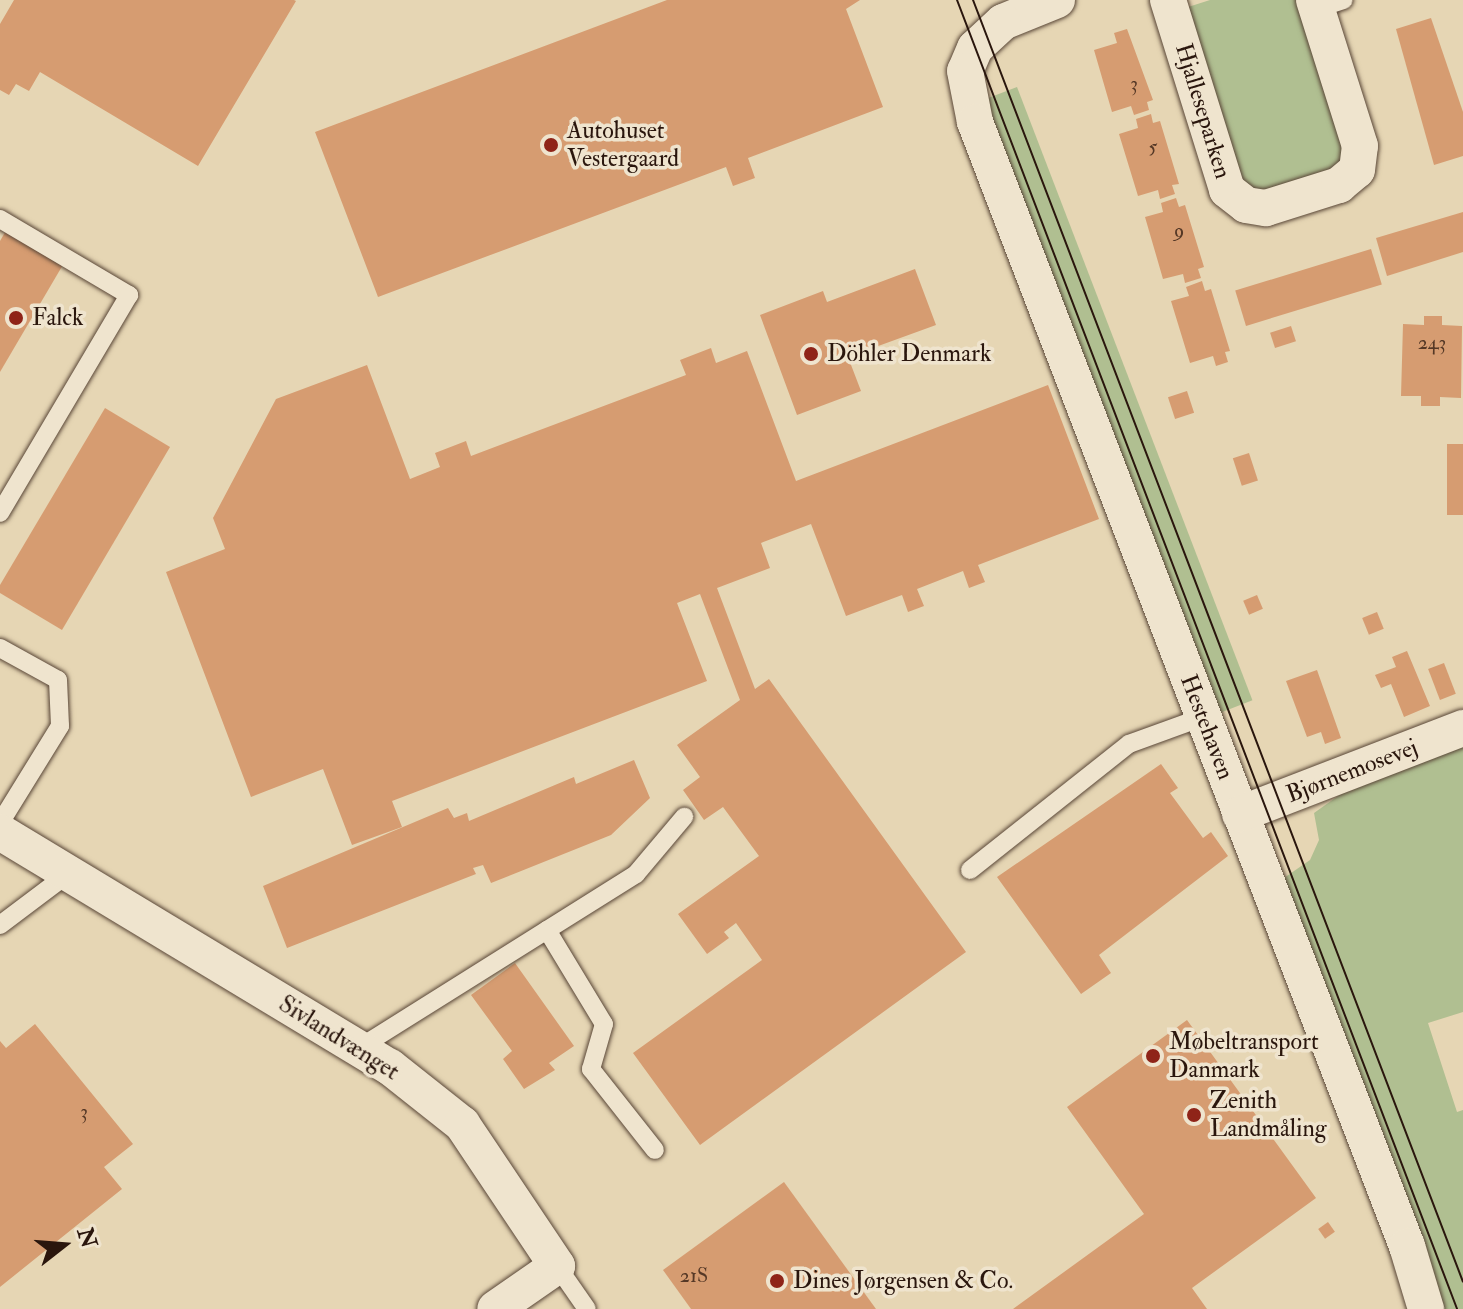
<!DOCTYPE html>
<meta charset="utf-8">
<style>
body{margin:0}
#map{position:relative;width:1463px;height:1309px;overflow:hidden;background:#e6d6b4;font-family:"IM FELL Double Pica",serif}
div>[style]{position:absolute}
.green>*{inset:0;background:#b0bf91;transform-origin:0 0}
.building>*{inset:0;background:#d69c71;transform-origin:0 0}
.roads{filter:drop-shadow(0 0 2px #594637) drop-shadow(0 0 2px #594637)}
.lane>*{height:18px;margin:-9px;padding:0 9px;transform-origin:9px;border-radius:9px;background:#efe4ce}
.street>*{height:36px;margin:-18px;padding:0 18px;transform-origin:18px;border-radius:18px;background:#efe4ce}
.tram>*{height:2px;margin:-1px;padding:0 1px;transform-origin:1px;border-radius:1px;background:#2a160d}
.dots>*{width:22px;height:22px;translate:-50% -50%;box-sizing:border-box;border:4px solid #efe4ce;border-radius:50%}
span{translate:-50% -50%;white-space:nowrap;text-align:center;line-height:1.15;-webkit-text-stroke:7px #efe4ce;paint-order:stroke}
.number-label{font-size:20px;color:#553826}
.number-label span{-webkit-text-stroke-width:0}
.street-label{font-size:24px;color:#2a160d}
.poi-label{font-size:24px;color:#2a160d}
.left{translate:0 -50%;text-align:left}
.north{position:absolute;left:24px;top:1205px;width:80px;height:80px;-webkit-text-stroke:6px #efe4ce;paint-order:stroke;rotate:73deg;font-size:22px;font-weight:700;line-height:32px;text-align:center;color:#2a160d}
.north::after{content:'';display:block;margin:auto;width:28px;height:36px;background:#2a160d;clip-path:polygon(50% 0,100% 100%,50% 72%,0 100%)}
</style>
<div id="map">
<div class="green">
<div style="clip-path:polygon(1210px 0,1300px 0,1346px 151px,1333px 172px,1262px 194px,1238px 181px,1185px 8px)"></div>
<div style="left:1017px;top:87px;width:657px;height:35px;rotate:69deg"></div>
<div style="clip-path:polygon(1463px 745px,1463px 1012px,1428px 1023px,1457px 1112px,1463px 1110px,1463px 1309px,1444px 1309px,1281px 880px,1310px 860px,1319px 840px,1314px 813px,1345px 791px)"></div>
</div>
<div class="building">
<div style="clip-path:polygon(14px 0,294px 0,296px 1px,198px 166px,40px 72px,29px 91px,16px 84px,9px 95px,0 90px,0 24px)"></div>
<div style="clip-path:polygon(667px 0,860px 0,846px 9px,883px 107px,748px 158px,755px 178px,733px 186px,726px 167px,378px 297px,315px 132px)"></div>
<div style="clip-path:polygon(1431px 18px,1463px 112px,1463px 156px,1434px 165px,1396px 29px)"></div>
<div style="clip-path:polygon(1127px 29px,1153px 100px,1147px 102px,1149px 110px,1134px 115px,1131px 106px,1112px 112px,1094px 50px,1117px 43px,1114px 33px)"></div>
<div style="clip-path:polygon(1151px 114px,1153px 123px,1160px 121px,1179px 184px,1172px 185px,1175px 194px,1160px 199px,1158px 190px,1138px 196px,1119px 134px,1138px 128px,1136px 119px)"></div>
<div style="clip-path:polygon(1176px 198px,1179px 207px,1185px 205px,1204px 267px,1198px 269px,1201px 278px,1185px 283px,1183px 274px,1163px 279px,1145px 217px,1163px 212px,1161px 203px)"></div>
<div style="clip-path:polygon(1463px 212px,1463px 252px,1387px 276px,1376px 238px)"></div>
<div style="clip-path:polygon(7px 229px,64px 263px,0 372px,0 241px)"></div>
<div style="left:1371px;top:249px;width:37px;height:142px;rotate:73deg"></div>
<div style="clip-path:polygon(915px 269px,936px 325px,848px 357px,861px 391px,797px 415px,760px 315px,823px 291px,827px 302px)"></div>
<div style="clip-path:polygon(1202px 281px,1205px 291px,1211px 289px,1230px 351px,1225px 352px,1228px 362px,1216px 366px,1213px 356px,1190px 363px,1171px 301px,1189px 296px,1186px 287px)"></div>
<div style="clip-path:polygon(1424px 316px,1442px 316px,1442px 325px,1462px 326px,1461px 398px,1440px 397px,1440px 406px,1421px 406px,1421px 396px,1401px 396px,1403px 324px,1424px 325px)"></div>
<div style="left:1291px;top:326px;width:16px;height:22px;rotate:72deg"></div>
<div style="clip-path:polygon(711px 348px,716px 363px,747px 351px,796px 481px,1048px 385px,1099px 519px,978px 565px,985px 582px,969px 588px,963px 571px,917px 589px,924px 606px,908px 612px,902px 595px,846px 616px,811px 524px,761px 543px,770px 568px,717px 588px,755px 689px,769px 679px,966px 952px,700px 1145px,633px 1053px,762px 960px,736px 923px,724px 932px,729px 938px,707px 954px,678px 914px,759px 856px,723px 807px,704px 820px,683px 790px,700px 777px,677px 745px,740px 700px,700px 594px,677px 603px,707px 681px,392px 801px,402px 827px,352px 845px,323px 769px,251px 797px,166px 572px,225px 549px,213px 518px,276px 399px,367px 365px,410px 479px,440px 467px,435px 453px,466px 441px,471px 456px,686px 375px,680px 360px)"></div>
<div style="left:1187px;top:391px;width:23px;height:20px;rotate:72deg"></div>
<div style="clip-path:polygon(105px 408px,170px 447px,62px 630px,0 593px,0 585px)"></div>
<div style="left:1447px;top:444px;width:16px;height:71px"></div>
<div style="left:1249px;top:453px;width:29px;height:17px;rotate:72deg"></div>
<div style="left:1257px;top:595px;width:15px;height:15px;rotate:67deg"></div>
<div style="left:1377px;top:612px;width:18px;height:16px;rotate:68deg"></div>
<div style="clip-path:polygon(1407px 651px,1430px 706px,1404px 717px,1391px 684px,1381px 688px,1375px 675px,1396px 667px,1392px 657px)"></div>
<div style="left:1444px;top:663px;width:33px;height:17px;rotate:69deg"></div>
<div style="clip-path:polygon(1317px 670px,1341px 738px,1325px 744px,1321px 732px,1307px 737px,1286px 681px)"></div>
<div style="clip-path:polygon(634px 760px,650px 798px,611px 835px,491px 883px,483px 865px,473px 868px,476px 874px,287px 948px,263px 886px,448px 808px,454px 818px,467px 813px,469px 821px,574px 777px,576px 784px)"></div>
<div style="clip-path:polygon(1161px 764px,1178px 788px,1170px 793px,1203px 838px,1211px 832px,1228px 856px,1099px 955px,1111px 973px,1081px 994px,997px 877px)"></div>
<div style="clip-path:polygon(515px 963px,574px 1046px,549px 1063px,555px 1070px,524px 1089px,503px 1059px,512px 1051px,471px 995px)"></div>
<div style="clip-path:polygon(1187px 1020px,1316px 1198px,1192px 1288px,1207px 1309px,1013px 1309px,1144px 1214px,1067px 1107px)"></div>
<div style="clip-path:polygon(35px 1024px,133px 1144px,104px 1167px,122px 1189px,0 1287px,0 1041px,6px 1048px)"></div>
<div style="clip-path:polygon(784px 1182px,876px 1309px,691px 1309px,663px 1270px)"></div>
<div style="left:1328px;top:1222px;width:12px;height:12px;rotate:55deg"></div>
</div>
<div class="roads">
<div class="lane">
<div style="left:1316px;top:9px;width:29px;rotate:-18deg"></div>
<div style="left:0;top:219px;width:150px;rotate:30.5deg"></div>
<div style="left:129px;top:295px;width:253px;rotate:120.6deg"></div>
<div style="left:0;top:648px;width:66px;rotate:28.9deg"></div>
<div style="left:58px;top:680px;width:46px;rotate:87.5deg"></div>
<div style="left:60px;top:726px;width:114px;rotate:121.7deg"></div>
<div style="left:970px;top:870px;width:203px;rotate:-38.4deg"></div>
<div style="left:1129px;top:744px;width:79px;rotate:-20deg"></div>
<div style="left:0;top:925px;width:86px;rotate:-37deg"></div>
<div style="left:547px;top:930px;width:110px;rotate:58.8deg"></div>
<div style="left:604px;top:1024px;width:47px;rotate:106.1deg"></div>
<div style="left:591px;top:1069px;width:103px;rotate:51.7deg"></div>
<div style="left:359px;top:1048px;width:327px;rotate:-32.1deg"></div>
<div style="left:636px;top:874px;width:75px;rotate:-49.9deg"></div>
<div style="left:557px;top:1266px;width:52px;rotate:55.1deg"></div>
</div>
<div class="street">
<div style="left:1057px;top:0;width:58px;rotate:157.8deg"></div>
<div style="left:1003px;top:22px;width:38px;rotate:137deg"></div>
<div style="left:975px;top:48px;width:25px;rotate:113deg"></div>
<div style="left:965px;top:71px;width:52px;rotate:78.9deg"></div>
<div style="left:975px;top:122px;width:1204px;rotate:68.98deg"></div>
<div style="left:1407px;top:1246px;width:66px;rotate:73.2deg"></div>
<div style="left:1168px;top:0;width:199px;rotate:72.7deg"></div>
<div style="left:1227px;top:190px;width:24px;rotate:38deg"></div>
<div style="left:1246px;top:205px;width:20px;rotate:9deg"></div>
<div style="left:1266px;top:208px;width:77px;rotate:-17.5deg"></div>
<div style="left:1339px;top:185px;width:23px;rotate:-40deg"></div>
<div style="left:1357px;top:170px;width:24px;rotate:-83deg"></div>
<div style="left:1360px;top:146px;width:153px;rotate:-107.5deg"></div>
<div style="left:1240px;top:814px;width:239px;rotate:-21.1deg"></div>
<div style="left:0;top:832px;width:455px;rotate:31.1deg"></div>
<div style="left:390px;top:1067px;width:92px;rotate:38.4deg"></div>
<div style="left:462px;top:1124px;width:171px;rotate:56.2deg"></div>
<div style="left:557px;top:1266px;width:75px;rotate:145.3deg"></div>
</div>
</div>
<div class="tram">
<div style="left:957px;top:0;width:1401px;rotate:69.09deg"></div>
<div style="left:973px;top:0;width:1372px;rotate:69.08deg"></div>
</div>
<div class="dots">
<div style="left:551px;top:145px;background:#8f2418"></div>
<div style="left:16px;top:318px;background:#8f2418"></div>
<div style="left:811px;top:354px;background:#8f2418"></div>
<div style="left:1153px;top:1056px;background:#8f2418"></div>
<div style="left:1194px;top:1115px;background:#8f2418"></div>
<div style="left:777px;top:1281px;background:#8f2418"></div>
</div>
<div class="number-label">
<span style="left:1134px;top:83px">3</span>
<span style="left:1153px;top:146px">5</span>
<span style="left:1179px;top:230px">9</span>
<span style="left:1432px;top:342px">243</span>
<span style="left:84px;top:1111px">3</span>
<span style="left:694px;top:1275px">21S</span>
</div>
<div class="street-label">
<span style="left:1203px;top:111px;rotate:73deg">Hjalleseparken</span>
<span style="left:1207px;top:727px;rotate:69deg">Hestehaven</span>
<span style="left:1352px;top:771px;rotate:-21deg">Bjørnemosevej</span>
<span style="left:339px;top:1038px;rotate:32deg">Sivlandvænget</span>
</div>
<div class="poi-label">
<span class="left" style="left:567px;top:145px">Autohuset<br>Vestergaard</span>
<span class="left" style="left:32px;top:318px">Falck</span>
<span class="left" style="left:827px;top:354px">Döhler Denmark</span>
<span class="left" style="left:1169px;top:1056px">Møbeltransport<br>Danmark</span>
<span class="left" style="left:1210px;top:1115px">Zenith<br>Landmåling</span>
<span class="left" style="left:793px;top:1281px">Dines Jørgensen &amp; Co.</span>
</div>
<div class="north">N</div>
</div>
